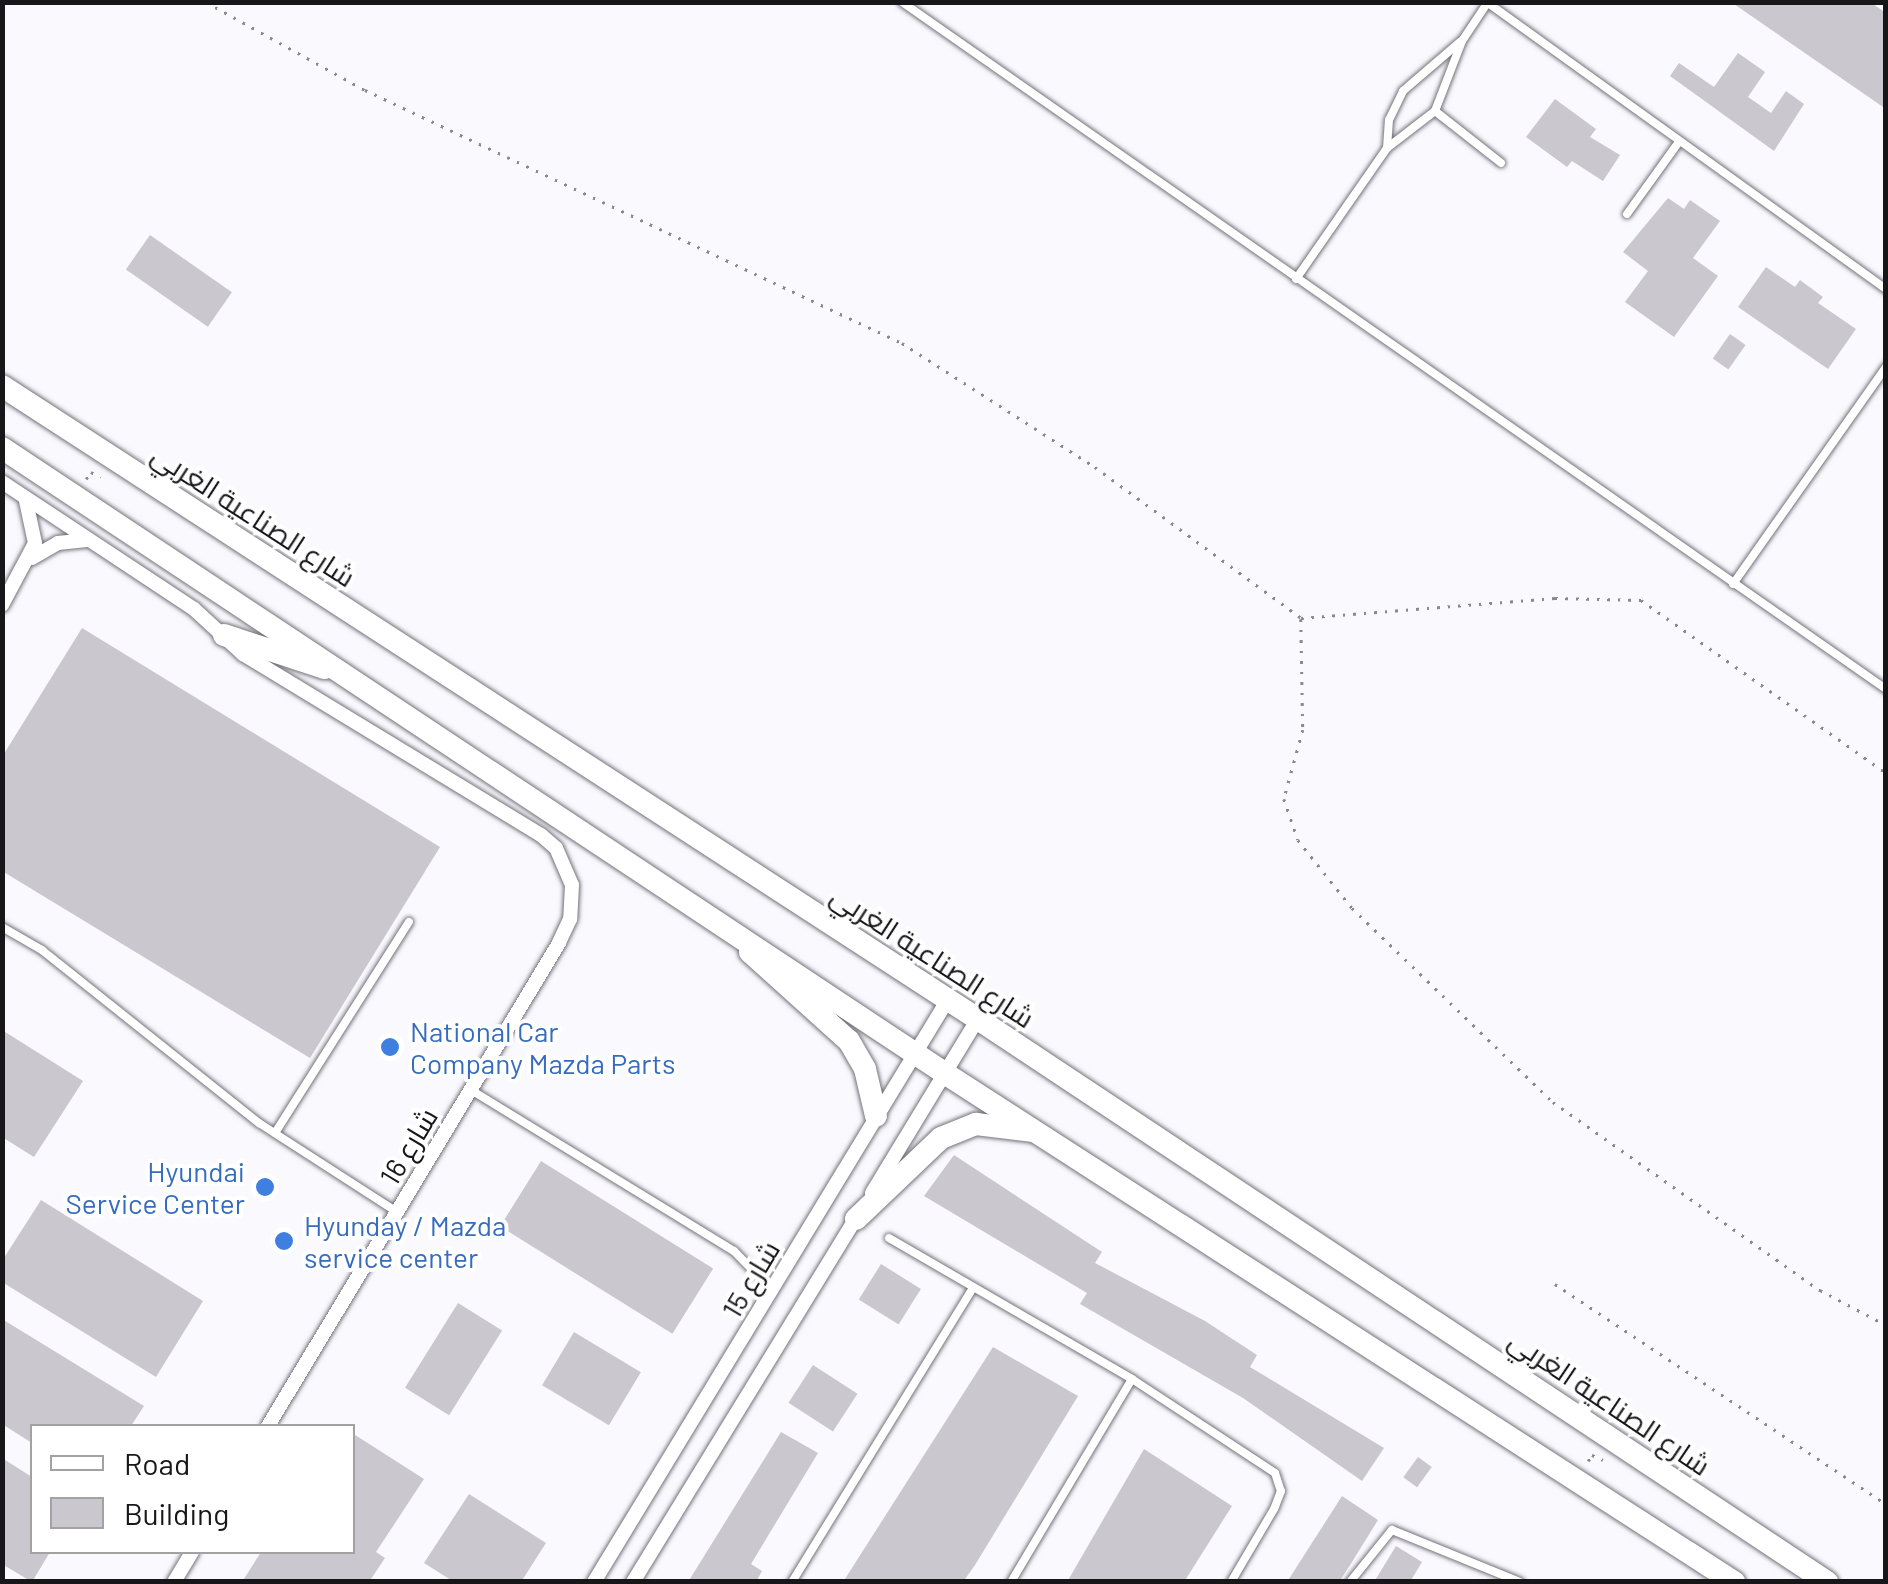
<!DOCTYPE html>
<meta charset="utf-8">
<style>
body{margin:0}
#map{position:relative;width:1888px;height:1584px;overflow:hidden;background:#faf9fe;font-family:Barlow,Cairo,sans-serif}
div>[style]{position:absolute}
.building>*{inset:0;background:#cac7ce;transform-origin:0 0}
.path>*{height:2.5px;margin-top:-1.25px;transform-origin:0;background:repeating-linear-gradient(90deg,#89898d 0 2.5px,transparent 0 10.5px)}
.roads{filter:drop-shadow(0 0 2px #73727a) drop-shadow(0 0 2px #73727a)}
.service>*{height:8px;margin:-4px;padding:0 4px;transform-origin:4px;border-radius:4px;background:#fff}
.minor>*{height:14px;margin:-7px;padding:0 7px;transform-origin:7px;border-radius:7px;background:#fff}
.primary>*{height:22px;margin:-11px;padding:0 11px;transform-origin:11px;border-radius:11px;background:#fff}
.dots>*{width:28px;height:28px;translate:-50% -50%;box-sizing:border-box;border:5px solid #fff;border-radius:50%}
span{translate:-50% -50%;white-space:nowrap;text-align:center;line-height:1.15;-webkit-text-stroke:8px #fff;paint-order:stroke}
.street-label{font-size:28px;color:#17171a}
.shop-label{font-size:28px;color:#366cbe}
.left{translate:0 -50%;text-align:left}
.right{translate:-100% -50%;text-align:right}
.frame{position:absolute;inset:0;border:5px solid #17171a;pointer-events:none}
.legend{position:absolute;left:30px;top:1424px;width:325px;height:130px;box-sizing:border-box;background:#fff;border:2px solid #a2a2a3;margin:0;padding:12px 18px;list-style:none;font-size:30px;color:#17171a}
.legend li{display:flex;align-items:center;gap:20px;height:50px}
.legend b{width:50px;border:2px solid #a2a2a3}
</style>
<div id="map">
<div class="building">
<div style="clip-path:polygon(1731px 2px,1870px 2px,1886px 13px,1886px 109px)"></div>
<div style="clip-path:polygon(1738px 53px,1765px 72px,1748px 97px,1771px 113px,1786px 91px,1804px 104px,1774px 151px,1670px 76px,1679px 63px,1714px 87px)"></div>
<div style="clip-path:polygon(1555px 99px,1596px 129px,1590px 137px,1620px 155px,1603px 181px,1572px 161px,1567px 167px,1526px 137px)"></div>
<div style="clip-path:polygon(1668px 198px,1684px 209px,1690px 200px,1720px 221px,1693px 258px,1718px 276px,1674px 337px,1625px 302px,1648px 271px,1623px 252px)"></div>
<div style="left:150px;top:235px;width:100px;height:42px;rotate:35deg"></div>
<div style="clip-path:polygon(1766px 267px,1795px 287px,1800px 280px,1823px 297px,1818px 303px,1856px 329px,1828px 369px,1738px 307px)"></div>
<div style="left:1730px;top:334px;width:19px;height:30px;rotate:35deg"></div>
<div style="clip-path:polygon(82px 628px,440px 847px,310px 1058px,2px 871px,2px 757px)"></div>
<div style="clip-path:polygon(2px 1030px,83px 1081px,34px 1157px,2px 1137px)"></div>
<div style="clip-path:polygon(954px 1155px,1102px 1252px,1095px 1263px,1205px 1321px,1257px 1355px,1250px 1367px,1384px 1448px,1362px 1481px,1243px 1398px,1080px 1304px,1087px 1293px,924px 1196px)"></div>
<div style="left:541px;top:1161px;width:203px;height:77px;rotate:32deg"></div>
<div style="clip-path:polygon(41px 1200px,203px 1301px,156px 1377px,2px 1282px,2px 1261px)"></div>
<div style="left:881px;top:1264px;width:47px;height:42px;rotate:32deg"></div>
<div style="left:458px;top:1303px;width:52px;height:100px;rotate:32deg"></div>
<div style="clip-path:polygon(2px 1319px,144px 1406px,131px 1426px,32px 1426px,32px 1443px,2px 1424px)"></div>
<div style="left:574px;top:1332px;width:78px;height:62px;rotate:31deg"></div>
<div style="clip-path:polygon(993px 1347px,1078px 1396px,975px 1565px,963px 1582px,843px 1582px)"></div>
<div style="left:813px;top:1365px;width:53px;height:45px;rotate:33deg"></div>
<div style="clip-path:polygon(781px 1432px,818px 1453px,751px 1564px,762px 1571px,756px 1582px,688px 1582px)"></div>
<div style="clip-path:polygon(352px 1433px,424px 1479px,376px 1552px,385px 1558px,369px 1582px,242px 1582px,261px 1552px,352px 1552px)"></div>
<div style="clip-path:polygon(1144px 1449px,1232px 1506px,1184px 1582px,1067px 1582px)"></div>
<div style="left:1418px;top:1457px;width:17px;height:25px;rotate:36deg"></div>
<div style="clip-path:polygon(2px 1458px,32px 1477px,32px 1552px,50px 1552px,32px 1582px,2px 1564px)"></div>
<div style="clip-path:polygon(469px 1494px,546px 1543px,521px 1582px,454px 1582px,424px 1563px)"></div>
<div style="clip-path:polygon(1342px 1496px,1378px 1520px,1352px 1562px,1339px 1582px,1287px 1582px)"></div>
<div style="clip-path:polygon(1396px 1546px,1422px 1562px,1410px 1582px,1374px 1582px)"></div>
</div>
<div class="path">
<div style="left:206px;top:2px;width:182px;rotate:29deg"></div>
<div style="left:365px;top:90px;width:594px;rotate:25.23deg"></div>
<div style="left:902px;top:343px;width:229px;rotate:32.7deg"></div>
<div style="left:1095px;top:467px;width:255px;rotate:36.2deg"></div>
<div style="left:1301px;top:618px;width:255px;rotate:-4.5deg"></div>
<div style="left:1555px;top:598px;width:86px;rotate:1.3deg"></div>
<div style="left:1641px;top:600px;width:300px;rotate:35.2deg"></div>
<div style="left:86px;top:479px;width:9px;rotate:-54deg"></div>
<div style="left:91px;top:472px;width:11px;rotate:27deg"></div>
<div style="left:1301px;top:619px;width:111px;rotate:89deg"></div>
<div style="left:1303px;top:730px;width:72px;rotate:105.4deg"></div>
<div style="left:1284px;top:799px;width:43px;rotate:71.1deg"></div>
<div style="left:1298px;top:840px;width:87px;rotate:51.5deg"></div>
<div style="left:1352px;top:908px;width:279px;rotate:44deg"></div>
<div style="left:1553px;top:1102px;width:327px;rotate:35.2deg"></div>
<div style="left:1820px;top:1290px;width:75px;rotate:27.9deg"></div>
<div style="left:1555px;top:1284px;width:397px;rotate:33.6deg"></div>
<div style="left:1588px;top:1461px;width:7px;rotate:-56deg"></div>
<div style="left:1592px;top:1455px;width:12px;rotate:24deg"></div>
</div>
<div class="roads">
<div class="service">
<div style="left:902px;top:2px;width:1200px;rotate:34.92deg"></div>
<div style="left:1488px;top:3px;width:490px;rotate:35.7deg"></div>
<div style="left:1435px;top:111px;width:84px;rotate:38.2deg"></div>
<div style="left:1387px;top:148px;width:28px;rotate:-86deg"></div>
<div style="left:1389px;top:120px;width:32px;rotate:-64deg"></div>
<div style="left:1403px;top:91px;width:75px;rotate:-40.7deg"></div>
<div style="left:1627px;top:214px;width:87px;rotate:-54.3deg"></div>
<div style="left:1296px;top:279px;width:160px;rotate:-55.2deg"></div>
<div style="left:1387px;top:148px;width:61px;rotate:-37.6deg"></div>
<div style="left:1435px;top:111px;width:75px;rotate:-68.9deg"></div>
<div style="left:1462px;top:41px;width:47px;rotate:-56.3deg"></div>
<div style="left:1733px;top:584px;width:266px;rotate:-54.8deg"></div>
<div style="left:2px;top:927px;width:46px;rotate:29.9deg"></div>
<div style="left:42px;top:950px;width:278px;rotate:38.6deg"></div>
<div style="left:259px;top:1123px;width:164px;rotate:32.8deg"></div>
<div style="left:471px;top:1090px;width:308px;rotate:31.5deg"></div>
<div style="left:734px;top:1251px;width:56px;rotate:45.7deg"></div>
<div style="left:275px;top:1133px;width:250px;rotate:-57.6deg"></div>
<div style="left:889px;top:1238px;width:281px;rotate:30.1deg"></div>
<div style="left:1132px;top:1379px;width:171px;rotate:33.3deg"></div>
<div style="left:1275px;top:1473px;width:19px;rotate:72deg"></div>
<div style="left:1281px;top:1491px;width:19px;rotate:111deg"></div>
<div style="left:1274px;top:1509px;width:85px;rotate:120.5deg"></div>
<div style="left:792px;top:1582px;width:344px;rotate:-58.4deg"></div>
<div style="left:1011px;top:1582px;width:236px;rotate:-59.2deg"></div>
<div style="left:1350px;top:1582px;width:67px;rotate:-51.1deg"></div>
<div style="left:1392px;top:1530px;width:138px;rotate:22.1deg"></div>
</div>
<div class="minor">
<div style="left:2px;top:482px;width:230px;rotate:33.5deg"></div>
<div style="left:194px;top:609px;width:67px;rotate:42.6deg"></div>
<div style="left:243px;top:654px;width:349px;rotate:31.3deg"></div>
<div style="left:541px;top:835px;width:20px;rotate:41deg"></div>
<div style="left:556px;top:848px;width:40px;rotate:66.6deg"></div>
<div style="left:572px;top:885px;width:34px;rotate:93deg"></div>
<div style="left:570px;top:919px;width:26px;rotate:115deg"></div>
<div style="left:559px;top:943px;width:564px;rotate:121.07deg"></div>
<div style="left:32px;top:558px;width:30px;rotate:-30deg"></div>
<div style="left:58px;top:543px;width:31px;rotate:-6deg"></div>
<div style="left:2px;top:605px;width:70px;rotate:-62deg"></div>
<div style="left:35px;top:543px;width:43px;rotate:-102.1deg"></div>
<div style="left:872px;top:1193px;width:204px;rotate:-58.7deg"></div>
<div style="left:174px;top:1582px;width:35px;rotate:-59deg"></div>
<div style="left:594px;top:1582px;width:680px;rotate:-58.72deg"></div>
<div style="left:633px;top:1582px;width:430px;rotate:-58.5deg"></div>
</div>
<div class="primary">
<div style="left:2px;top:386px;width:1163px;rotate:32.97deg"></div>
<div style="left:978px;top:1019px;width:1019px;rotate:33.55deg"></div>
<div style="left:2px;top:448px;width:1133px;rotate:33.55deg"></div>
<div style="left:946px;top:1074px;width:938px;rotate:32.81deg"></div>
<div style="left:224px;top:635px;width:106px;rotate:18.1deg"></div>
<div style="left:750px;top:952px;width:133px;rotate:42deg"></div>
<div style="left:849px;top:1041px;width:32px;rotate:60deg"></div>
<div style="left:865px;top:1069px;width:48px;rotate:76.8deg"></div>
<div style="left:856px;top:1219px;width:117px;rotate:-43.6deg"></div>
<div style="left:941px;top:1138px;width:38px;rotate:-22deg"></div>
<div style="left:976px;top:1124px;width:56px;rotate:7.1deg"></div>
</div>
</div>
<div class="dots">
<div style="left:390px;top:1047px;background:#3f7fe0"></div>
<div style="left:265px;top:1187px;background:#3f7fe0"></div>
<div style="left:284px;top:1241px;background:#3f7fe0"></div>
</div>
<div class="street-label">
<span style="left:254px;top:515px;rotate:33deg">شارع الصناعية الغربي</span>
<span style="left:933px;top:956px;rotate:33deg">شارع الصناعية الغربي</span>
<span style="left:408px;top:1146px;rotate:-59deg">شارع 16</span>
<span style="left:750px;top:1279px;rotate:-59deg">شارع 15</span>
<span style="left:1610px;top:1402px;rotate:34deg">شارع الصناعية الغربي</span>
</div>
<div class="shop-label">
<span class="left" style="left:410px;top:1047px">National Car<br>Company Mazda Parts</span>
<span class="right" style="left:245px;top:1187px">Hyundai<br>Service Center</span>
<span class="left" style="left:304px;top:1241px">Hyunday / Mazda<br>service center</span>
</div>
<div class="frame"></div>
<ul class="legend">
<li><b style="height:12px;background:#fff"></b>Road</li>
<li><b style="height:28px;background:#cac7ce"></b>Building</li>
</ul>
</div>
